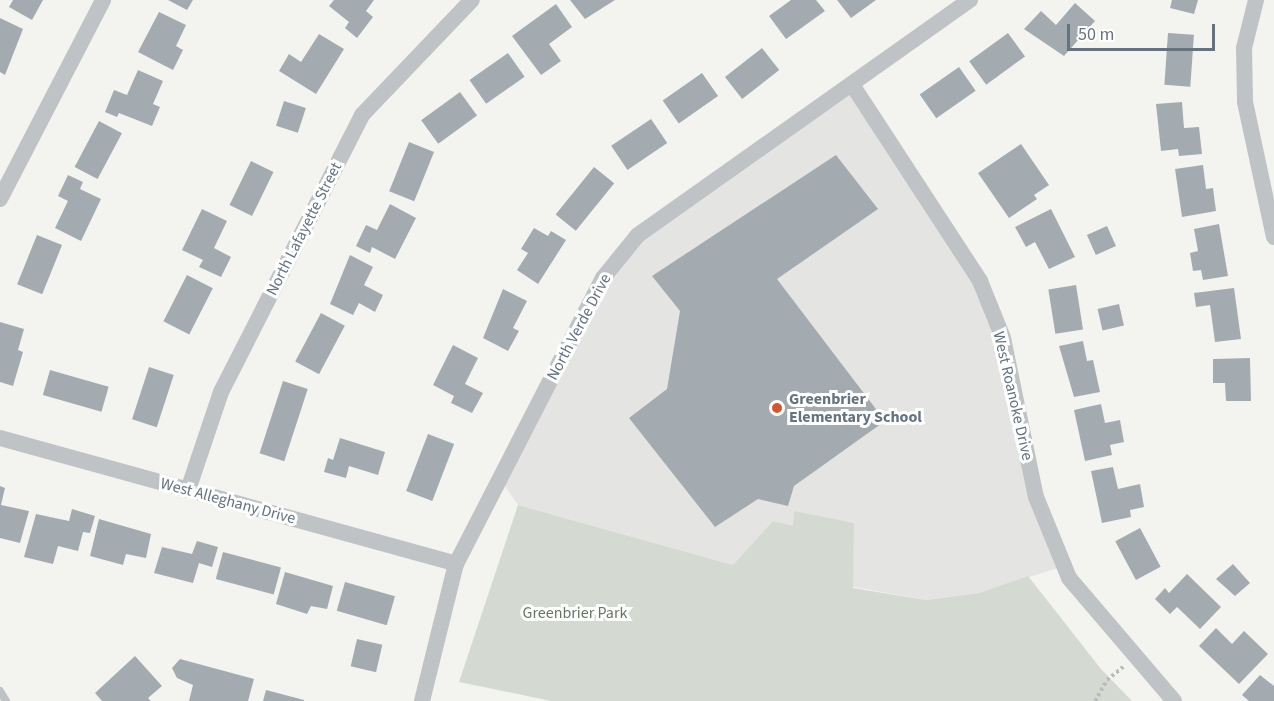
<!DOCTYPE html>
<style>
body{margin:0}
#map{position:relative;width:1274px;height:701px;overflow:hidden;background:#f3f4f0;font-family:"Source Sans 3",sans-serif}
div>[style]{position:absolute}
.built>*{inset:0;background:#e4e5e3}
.green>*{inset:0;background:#d4dad1}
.building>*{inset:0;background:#a4abb0;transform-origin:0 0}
.path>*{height:4px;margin-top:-2px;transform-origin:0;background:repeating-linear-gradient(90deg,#b9bbbd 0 3px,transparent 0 6px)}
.lane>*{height:8px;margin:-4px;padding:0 4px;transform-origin:4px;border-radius:4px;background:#bfc3c6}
.street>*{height:16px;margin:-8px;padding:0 8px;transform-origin:8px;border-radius:8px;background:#bfc3c6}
.dots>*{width:16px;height:16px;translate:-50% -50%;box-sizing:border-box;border:3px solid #fff;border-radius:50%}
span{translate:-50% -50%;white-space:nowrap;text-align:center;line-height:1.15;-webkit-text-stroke:6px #fff;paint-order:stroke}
.street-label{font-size:16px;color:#65737f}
.poi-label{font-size:16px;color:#65737f;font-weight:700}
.left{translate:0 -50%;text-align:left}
.park-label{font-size:16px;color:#677663}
.scale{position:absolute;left:1067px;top:24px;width:148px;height:27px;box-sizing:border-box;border:3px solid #65737f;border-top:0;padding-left:8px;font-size:18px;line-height:21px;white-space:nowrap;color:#65737f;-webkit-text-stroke:4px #fff;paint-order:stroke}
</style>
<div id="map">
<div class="built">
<div style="clip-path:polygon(853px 86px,980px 281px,1036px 497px,1064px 566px,979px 593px,926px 600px,733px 565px,518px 505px,500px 479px,603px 278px,638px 235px)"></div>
</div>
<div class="green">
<div style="clip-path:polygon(518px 505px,733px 565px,773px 521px,793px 526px,794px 511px,854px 523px,853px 588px,926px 600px,979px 593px,1028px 576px,1101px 669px,1132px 701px,551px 701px,459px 682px)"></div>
</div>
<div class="building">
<div style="clip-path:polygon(13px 0,43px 0,32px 20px,9px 7px)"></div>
<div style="clip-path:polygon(168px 0,193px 0,187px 10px)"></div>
<div style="clip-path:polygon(334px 0,374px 0,366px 11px,373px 17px,357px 38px,345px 28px,349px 22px,329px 6px)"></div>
<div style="clip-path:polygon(570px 0,615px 0,585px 19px)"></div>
<div style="clip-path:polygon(791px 0,816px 0,825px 11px,786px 39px,769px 16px)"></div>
<div style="clip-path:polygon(837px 0,876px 0,851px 18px)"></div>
<div style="clip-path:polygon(1172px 0,1198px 0,1194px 14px,1170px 8px)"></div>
<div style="clip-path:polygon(1075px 3px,1095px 21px,1064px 56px,1024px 29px,1041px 11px,1056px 25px)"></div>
<div style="clip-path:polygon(556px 4px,572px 27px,549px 44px,561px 61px,541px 75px,512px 36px)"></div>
<div style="clip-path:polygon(159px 12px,186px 25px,176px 46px,183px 50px,173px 70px,138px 52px)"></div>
<div style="clip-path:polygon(0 18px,23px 29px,5px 75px,0 72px)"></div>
<div style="left:1008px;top:33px;width:29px;height:48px;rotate:54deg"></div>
<div style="left:1168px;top:33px;width:26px;height:52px;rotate:4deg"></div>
<div style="clip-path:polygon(319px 34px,344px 49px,316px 94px,279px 71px,289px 54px,301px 62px)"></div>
<div style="left:762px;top:48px;width:28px;height:47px;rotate:52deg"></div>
<div style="left:508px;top:53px;width:29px;height:47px;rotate:55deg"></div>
<div style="left:959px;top:67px;width:29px;height:48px;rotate:55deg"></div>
<div style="clip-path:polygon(138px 70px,163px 81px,153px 104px,160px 107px,152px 126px,119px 113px,117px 117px,105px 112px,114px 90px,127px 95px)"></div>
<div style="left:702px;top:73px;width:28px;height:48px;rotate:55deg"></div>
<div style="left:460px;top:92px;width:29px;height:48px;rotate:54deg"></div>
<div style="left:284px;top:101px;width:23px;height:26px;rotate:18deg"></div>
<div style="clip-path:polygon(1182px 102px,1184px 128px,1199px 127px,1202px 154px,1179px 156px,1178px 149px,1161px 151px,1156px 104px)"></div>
<div style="left:651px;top:119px;width:29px;height:48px;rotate:56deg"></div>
<div style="left:99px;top:121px;width:26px;height:52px;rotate:28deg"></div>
<div style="left:409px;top:142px;width:27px;height:53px;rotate:22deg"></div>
<div style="clip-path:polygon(1021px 144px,1049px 185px,1034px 195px,1037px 199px,1009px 218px,978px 173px)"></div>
<div style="clip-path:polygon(836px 155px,878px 209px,777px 279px,885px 421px,794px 486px,788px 506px,758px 499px,715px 527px,629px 418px,667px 389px,680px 311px,652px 276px)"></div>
<div style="left:251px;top:161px;width:25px;height:49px;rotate:26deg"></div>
<div style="clip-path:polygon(1203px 165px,1206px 189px,1213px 188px,1216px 211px,1182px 217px,1175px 169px)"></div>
<div style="left:594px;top:167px;width:26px;height:61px;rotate:39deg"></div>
<div style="clip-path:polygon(68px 175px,83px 182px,80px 189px,101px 199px,81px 241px,55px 228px,68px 201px,58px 196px)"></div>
<div style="clip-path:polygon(390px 204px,416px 218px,395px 259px,372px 247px,370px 253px,356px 246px,366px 225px,377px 230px)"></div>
<div style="clip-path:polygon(202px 209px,227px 221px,214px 248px,231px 257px,221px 277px,199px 267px,203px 260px,182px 250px)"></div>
<div style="clip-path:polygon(1051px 209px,1075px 257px,1049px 269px,1035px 242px,1026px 247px,1015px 227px)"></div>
<div style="clip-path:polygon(1219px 224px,1228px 276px,1203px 280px,1201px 270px,1193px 271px,1190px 253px,1198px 251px,1194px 229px)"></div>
<div style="left:1107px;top:226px;width:22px;height:22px;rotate:66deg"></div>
<div style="clip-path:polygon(534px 228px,548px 236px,551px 231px,566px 240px,538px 284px,517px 270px,528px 253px,521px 249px)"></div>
<div style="left:37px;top:235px;width:27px;height:53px;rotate:22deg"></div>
<div style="clip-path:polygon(350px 255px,373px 267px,364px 285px,383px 295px,375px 312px,359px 303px,353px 315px,330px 304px)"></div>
<div style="left:187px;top:275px;width:29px;height:52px;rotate:27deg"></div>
<div style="left:1076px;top:285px;width:45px;height:28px;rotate:81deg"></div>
<div style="clip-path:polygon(1234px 288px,1241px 339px,1215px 342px,1210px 305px,1196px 307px,1194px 293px)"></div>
<div style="clip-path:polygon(503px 289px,527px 301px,513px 328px,519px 331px,508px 351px,483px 338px)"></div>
<div style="left:1119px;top:304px;width:22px;height:22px;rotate:77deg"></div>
<div style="left:321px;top:313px;width:27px;height:55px;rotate:28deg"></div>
<div style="clip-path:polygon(0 322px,24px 329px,18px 350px,23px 352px,13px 386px,0 382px)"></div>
<div style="clip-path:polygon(1083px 341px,1087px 361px,1093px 360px,1100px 392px,1074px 397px,1059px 346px)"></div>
<div style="clip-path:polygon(453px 345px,478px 358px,465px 384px,483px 393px,472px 413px,451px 403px,454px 396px,433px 385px)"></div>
<div style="clip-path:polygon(1250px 358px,1251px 401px,1226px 401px,1225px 383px,1213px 383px,1213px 359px)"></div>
<div style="left:149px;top:367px;width:26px;height:55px;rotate:18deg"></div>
<div style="left:50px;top:370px;width:61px;height:26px;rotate:16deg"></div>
<div style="left:283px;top:381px;width:26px;height:76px;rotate:18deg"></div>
<div style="clip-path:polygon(1101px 404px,1105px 423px,1120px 420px,1124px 442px,1110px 445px,1112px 455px,1085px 461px,1074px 410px)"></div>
<div style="left:428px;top:434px;width:28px;height:61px;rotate:21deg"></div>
<div style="clip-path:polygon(340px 438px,385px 452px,378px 475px,349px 466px,346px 478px,324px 472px,328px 458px,333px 460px)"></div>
<div style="clip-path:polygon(1113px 467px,1118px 489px,1140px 484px,1144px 507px,1130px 510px,1131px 517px,1102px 523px,1091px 471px)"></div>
<div style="clip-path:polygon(0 486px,5px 488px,1px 505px,29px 511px,20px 543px,0 538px)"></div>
<div style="clip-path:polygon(72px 509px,95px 516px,90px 533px,83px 532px,78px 551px,58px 546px,53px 564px,24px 557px,36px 514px,69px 521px)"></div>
<div style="clip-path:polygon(99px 519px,151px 534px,146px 558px,126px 554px,123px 565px,90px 556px)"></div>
<div style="left:1140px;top:528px;width:44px;height:28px;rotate:62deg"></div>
<div style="clip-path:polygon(197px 541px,218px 547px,212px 567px,199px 563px,193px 583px,154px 573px,162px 547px,192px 554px)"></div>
<div style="left:223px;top:552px;width:60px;height:28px;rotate:15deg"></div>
<div style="clip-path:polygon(1233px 564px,1250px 583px,1235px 596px,1216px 579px)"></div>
<div style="clip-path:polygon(285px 572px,333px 586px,327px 609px,311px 606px,307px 614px,276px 604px)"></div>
<div style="clip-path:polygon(1187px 574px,1221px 607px,1200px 629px,1177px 607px,1170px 614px,1155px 599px,1165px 588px,1169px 593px)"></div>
<div style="left:345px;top:582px;width:52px;height:30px;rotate:16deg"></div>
<div style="clip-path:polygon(1216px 628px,1232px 644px,1244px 631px,1268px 654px,1239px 684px,1199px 646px)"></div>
<div style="left:357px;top:639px;width:26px;height:28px;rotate:13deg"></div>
<div style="clip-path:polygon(135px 656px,162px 686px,148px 698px,151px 701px,102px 701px,95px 693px)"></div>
<div style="clip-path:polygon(180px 659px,254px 679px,248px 701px,189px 701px,193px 685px,177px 678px,172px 668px)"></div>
<div style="clip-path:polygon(1260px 675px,1274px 686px,1274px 701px,1249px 701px,1242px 695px)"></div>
<div style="clip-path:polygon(266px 690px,304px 700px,304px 701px,263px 701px)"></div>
</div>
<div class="path">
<div style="left:1095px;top:701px;width:24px;rotate:-60deg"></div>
<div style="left:1107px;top:680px;width:21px;rotate:-39deg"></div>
</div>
<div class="lane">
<div style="left:0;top:691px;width:12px;rotate:59deg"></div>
</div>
<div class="street">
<div style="left:1256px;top:0;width:49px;rotate:104deg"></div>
<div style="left:1244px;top:48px;width:54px;rotate:88.9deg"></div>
<div style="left:1245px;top:102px;width:138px;rotate:77.9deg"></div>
<div style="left:853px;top:86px;width:233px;rotate:56.9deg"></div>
<div style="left:980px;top:281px;width:61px;rotate:68deg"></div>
<div style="left:1003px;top:338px;width:162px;rotate:78.3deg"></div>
<div style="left:1036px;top:497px;width:87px;rotate:67.8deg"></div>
<div style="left:1069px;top:578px;width:162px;rotate:49.5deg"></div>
<div style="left:0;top:199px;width:224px;rotate:-62.6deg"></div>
<div style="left:0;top:438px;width:473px;rotate:15.4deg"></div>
<div style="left:188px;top:490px;width:103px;rotate:-71.4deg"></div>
<div style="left:221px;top:392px;width:311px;rotate:-63deg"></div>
<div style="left:362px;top:115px;width:159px;rotate:-46.3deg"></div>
<div style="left:422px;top:701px;width:141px;rotate:-76.1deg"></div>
<div style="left:456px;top:564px;width:322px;rotate:-62.8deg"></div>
<div style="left:603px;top:278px;width:55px;rotate:-50.9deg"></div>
<div style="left:638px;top:235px;width:407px;rotate:-35.3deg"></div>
</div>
<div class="dots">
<div style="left:777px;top:408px;background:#d6572d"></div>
</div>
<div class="street-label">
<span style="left:304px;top:229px;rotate:-63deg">North Lafayette Street</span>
<span style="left:579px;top:327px;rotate:-62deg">North Verde Drive</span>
<span style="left:1013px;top:396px;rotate:77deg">West Roanoke Drive</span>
<span style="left:228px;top:501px;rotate:15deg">West Alleghany Drive</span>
</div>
<div class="poi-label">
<span class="left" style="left:789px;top:408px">Greenbrier<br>Elementary School</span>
</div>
<div class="park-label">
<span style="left:575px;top:613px">Greenbrier Park</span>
</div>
<div class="scale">50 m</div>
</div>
